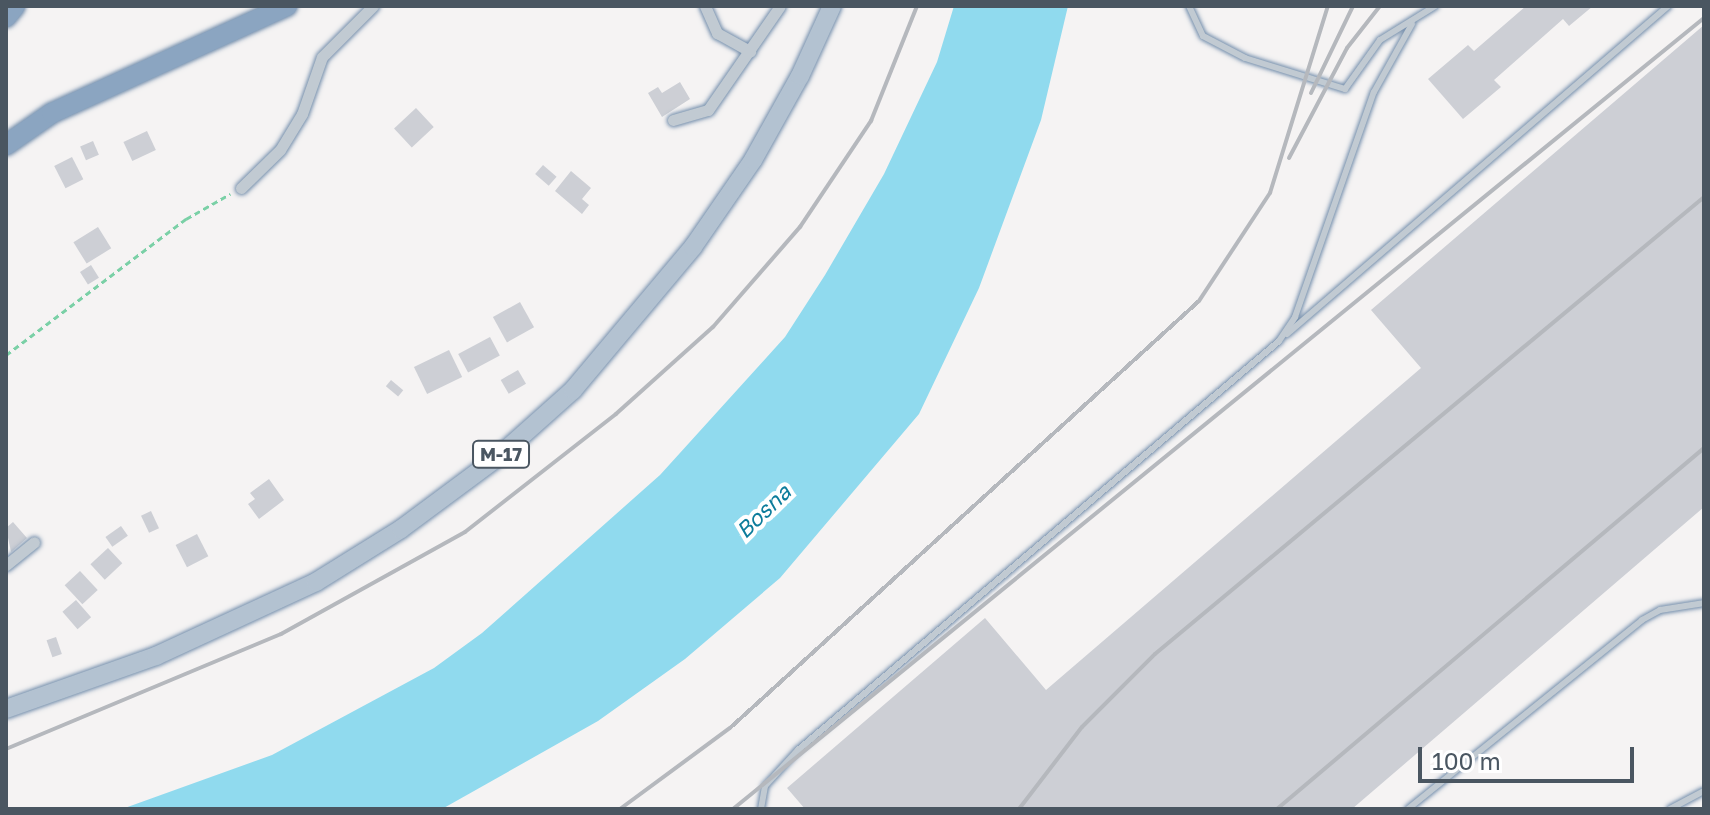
<!DOCTYPE html>
<style>
body{margin:0}
#map{position:relative;width:1710px;height:815px;overflow:hidden;background:#f5f3f3;font-family:"Golos Text",sans-serif}
div>[style]{position:absolute}
.water>*{inset:0;background:#90daee}
.building>*{inset:0;background:#cdcfd5;transform-origin:0 0}
.path>*{height:3px;margin-top:-1.5px;transform-origin:0;background:repeating-linear-gradient(90deg,#7ad0a6 0 6px,transparent 0 10px)}
.roads{filter:drop-shadow(0 0 2px #7690ad) drop-shadow(0 0 2px #7690ad)}
.service>*{height:6px;margin:-3px;padding:0 3px;transform-origin:3px;border-radius:3px;background:#c1cad2}
.minor>*{height:11px;margin:-5.5px;padding:0 5.5px;transform-origin:5.5px;border-radius:5.5px;background:#c1cad2}
.primary>*{height:18px;margin:-9px;padding:0 9px;transform-origin:9px;border-radius:9px;background:#b3c2d1}
.motorway>*{height:20px;margin:-10px;padding:0 10px;transform-origin:10px;border-radius:10px;background:#8ba5c1}
.rail>*{height:4px;margin:-2px;padding:0 2px;transform-origin:2px;border-radius:2px;background:#b5b8bd}
span{translate:-50% -50%;white-space:nowrap;text-align:center;line-height:1.15;-webkit-text-stroke:8px #fff;paint-order:stroke}
.shield-label span{padding:2px 6px;background:#fff;border:2px solid;border-radius:6px;-webkit-text-stroke-width:0}
.shield-label{font-size:18px;color:#4a5661;font-weight:700}
.water-label{font-size:22px;color:#0c7c9b;font-style:italic}
.frame{position:absolute;inset:0;border:8px solid #4a5661;pointer-events:none}
.scale{position:absolute;left:1418px;top:747px;width:216px;height:36px;box-sizing:border-box;border:4px solid #4a5661;border-top:0;padding-left:10px;font-size:24px;line-height:28px;white-space:nowrap;color:#4a5661;-webkit-text-stroke:6px #fff;paint-order:stroke}
</style>
<div id="map">
<div class="water">
<div style="clip-path:polygon(954px 6px,1068px 6px,1041px 120px,979px 288px,919px 414px,780px 578px,685px 659px,598px 721px,442px 809px,122px 809px,272px 755px,434px 668px,482px 633px,660px 475px,785px 337px,825px 275px,884px 174px,937px 62px)"></div>
</div>
<div class="building">
<div style="clip-path:polygon(1526px 6px,1593px 6px,1569px 26px,1563px 19px,1494px 80px,1501px 87px,1463px 119px,1428px 79px,1468px 45px,1474px 51px)"></div>
<div style="clip-path:polygon(1704px 25px,1704px 507px,1352px 809px,805px 809px,787px 788px,985px 618px,1046px 690px,1421px 368px,1371px 310px)"></div>
<div style="clip-path:polygon(680px 82px,690px 99px,662px 117px,648px 93px,658px 87px,662px 93px)"></div>
<div style="left:416px;top:108px;width:26px;height:30px;rotate:47deg"></div>
<div style="left:147px;top:131px;width:21px;height:26px;rotate:65deg"></div>
<div style="left:93px;top:141px;width:15px;height:14px;rotate:67deg"></div>
<div style="left:72px;top:157px;width:25px;height:20px;rotate:63deg"></div>
<div style="left:543px;top:165px;width:18px;height:12px;rotate:41deg"></div>
<div style="clip-path:polygon(571px 171px,591px 188px,582px 199px,589px 205px,582px 214px,555px 191px)"></div>
<div style="left:98px;top:227px;width:25px;height:29px;rotate:58deg"></div>
<div style="left:91px;top:265px;width:15px;height:13px;rotate:58deg"></div>
<div style="left:520px;top:302px;width:29px;height:31px;rotate:61deg"></div>
<div style="left:490px;top:337px;width:21px;height:36px;rotate:62deg"></div>
<div style="left:449px;top:350px;width:30px;height:39px;rotate:64deg"></div>
<div style="left:518px;top:370px;width:16px;height:20px;rotate:60deg"></div>
<div style="left:391px;top:380px;width:16px;height:8px;rotate:40deg"></div>
<div style="clip-path:polygon(269px 479px,284px 500px,259px 519px,248px 504px,255px 499px,250px 493px)"></div>
<div style="left:151px;top:511px;width:19px;height:11px;rotate:65deg"></div>
<div style="clip-path:polygon(13px 522px,27px 538px,11px 552px,6px 528px)"></div>
<div style="left:121px;top:526px;width:12px;height:19px;rotate:55deg"></div>
<div style="left:197px;top:534px;width:25px;height:24px;rotate:63deg"></div>
<div style="left:108px;top:548px;width:21px;height:24px;rotate:47deg"></div>
<div style="left:80px;top:571px;width:26px;height:21px;rotate:47deg"></div>
<div style="left:76px;top:600px;width:23px;height:18px;rotate:49deg"></div>
<div style="left:56px;top:637px;width:18px;height:10px;rotate:71deg"></div>
</div>
<div class="path">
<div style="left:6px;top:355px;width:226px;rotate:-37.1deg"></div>
<div style="left:186px;top:219px;width:51px;rotate:-29.6deg"></div>
</div>
<div class="roads">
<div class="service">
<div style="left:1189px;top:6px;width:33px;rotate:65deg"></div>
<div style="left:1203px;top:36px;width:47px;rotate:27.6deg"></div>
<div style="left:1245px;top:58px;width:105px;rotate:17.2deg"></div>
<div style="left:1345px;top:89px;width:60px;rotate:-54.5deg"></div>
<div style="left:1380px;top:40px;width:65px;rotate:-31.7deg"></div>
<div style="left:1287px;top:334px;width:503px;rotate:-40.72deg"></div>
<div style="left:761px;top:809px;width:23px;rotate:-80deg"></div>
<div style="left:765px;top:786px;width:49px;rotate:-47.5deg"></div>
<div style="left:798px;top:750px;width:631px;rotate:-40.37deg"></div>
<div style="left:1279px;top:341px;width:29px;rotate:-56deg"></div>
<div style="left:1295px;top:317px;width:238px;rotate:-70.7deg"></div>
<div style="left:1374px;top:92px;width:78px;rotate:-60.8deg"></div>
<div style="left:1408px;top:809px;width:301px;rotate:-38.9deg"></div>
<div style="left:1642px;top:620px;width:21px;rotate:-29deg"></div>
<div style="left:1660px;top:610px;width:45px;rotate:-9deg"></div>
<div style="left:1670px;top:809px;width:38px;rotate:-28deg"></div>
</div>
<div class="minor">
<div style="left:705px;top:6px;width:30px;rotate:66deg"></div>
<div style="left:717px;top:33px;width:38px;rotate:29deg"></div>
<div style="left:673px;top:120px;width:36px;rotate:-16deg"></div>
<div style="left:708px;top:110px;width:126px;rotate:-55.3deg"></div>
<div style="left:241px;top:188px;width:54px;rotate:-44.3deg"></div>
<div style="left:280px;top:150px;width:42px;rotate:-58.6deg"></div>
<div style="left:302px;top:114px;width:60px;rotate:-70.7deg"></div>
<div style="left:322px;top:57px;width:72px;rotate:-45deg"></div>
<div style="left:6px;top:565px;width:36px;rotate:-39deg"></div>
</div>
<div class="primary">
<div style="left:6px;top:709px;width:159px;rotate:-19.5deg"></div>
<div style="left:156px;top:656px;width:176px;rotate:-24.8deg"></div>
<div style="left:316px;top:582px;width:100px;rotate:-31.9deg"></div>
<div style="left:401px;top:529px;width:121px;rotate:-36.6deg"></div>
<div style="left:498px;top:457px;width:101px;rotate:-41.8deg"></div>
<div style="left:573px;top:390px;width:187px;rotate:-50deg"></div>
<div style="left:693px;top:247px;width:106px;rotate:-55.4deg"></div>
<div style="left:753px;top:160px;width:96px;rotate:-60.8deg"></div>
<div style="left:800px;top:76px;width:77px;rotate:-65.4deg"></div>
</div>
<div class="motorway">
<div style="left:6px;top:17px;width:14px;rotate:-51deg"></div>
<div style="left:6px;top:145px;width:56px;rotate:-34.8deg"></div>
<div style="left:52px;top:113px;width:258px;rotate:-24.5deg"></div>
</div>
</div>
<div class="rail">
<div style="left:1311px;top:93px;width:97px;rotate:-64.2deg"></div>
<div style="left:1289px;top:158px;width:124px;rotate:-62.2deg"></div>
<div style="left:1347px;top:48px;width:53px;rotate:-51.8deg"></div>
<div style="left:6px;top:749px;width:298px;rotate:-22.7deg"></div>
<div style="left:281px;top:634px;width:210px;rotate:-29deg"></div>
<div style="left:465px;top:532px;width:192px;rotate:-38deg"></div>
<div style="left:616px;top:414px;width:130px;rotate:-41.9deg"></div>
<div style="left:713px;top:327px;width:133px;rotate:-49deg"></div>
<div style="left:800px;top:227px;width:128px;rotate:-56.2deg"></div>
<div style="left:871px;top:121px;width:124px;rotate:-68.2deg"></div>
<div style="left:620px;top:809px;width:137px;rotate:-36.4deg"></div>
<div style="left:730px;top:728px;width:634px;rotate:-42.32deg"></div>
<div style="left:1199px;top:301px;width:129px;rotate:-56.7deg"></div>
<div style="left:1270px;top:193px;width:196px;rotate:-72.8deg"></div>
<div style="left:733px;top:809px;width:1252px;rotate:-39.17deg"></div>
<div style="left:1019px;top:809px;width:103px;rotate:-52.5deg"></div>
<div style="left:1082px;top:727px;width:103px;rotate:-45deg"></div>
<div style="left:1155px;top:654px;width:714px;rotate:-39.77deg"></div>
<div style="left:1277px;top:809px;width:559px;rotate:-40.21deg"></div>
</div>
<div class="shield-label">
<span style="left:501px;top:454px">M-17</span>
</div>
<div class="water-label">
<span style="left:763px;top:511px;rotate:-44deg">Bosna</span>
</div>
<div class="frame"></div>
<div class="scale">100 m</div>
</div>
